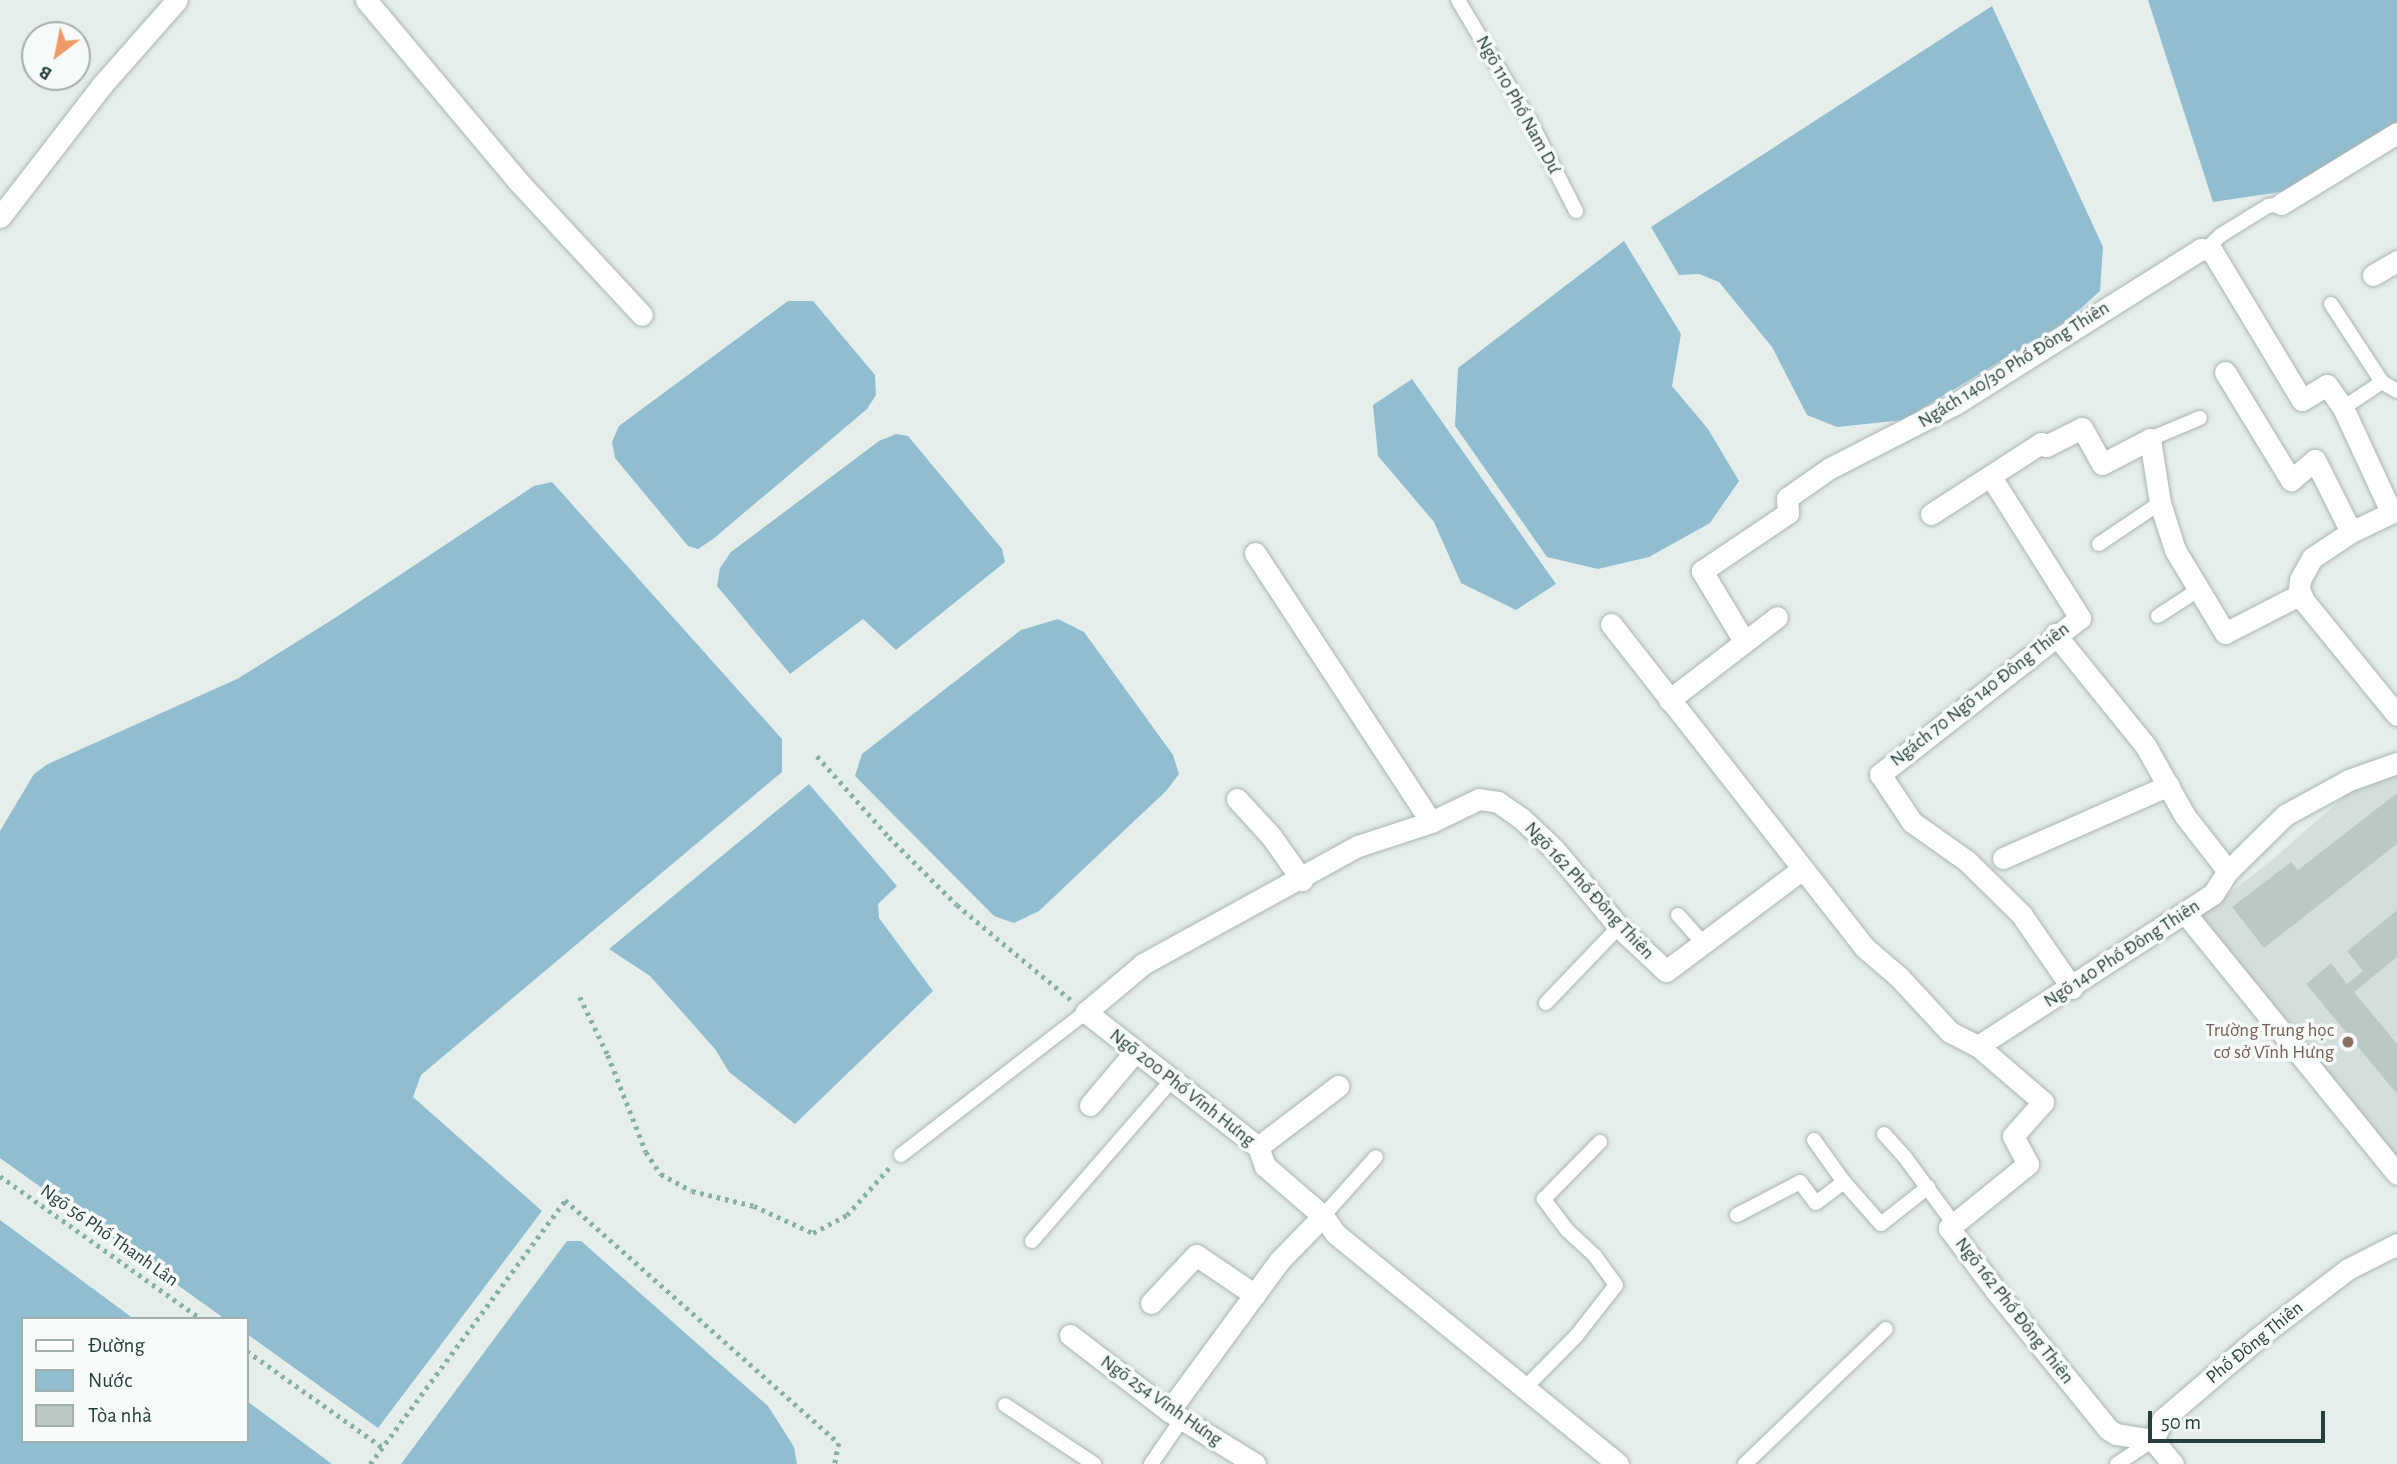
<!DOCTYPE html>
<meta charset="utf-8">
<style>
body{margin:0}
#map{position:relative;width:2397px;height:1464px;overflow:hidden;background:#e6eeec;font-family:"Alegreya Sans",sans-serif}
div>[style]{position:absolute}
.built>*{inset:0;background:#d4dedb}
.water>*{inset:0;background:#90bdd0}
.building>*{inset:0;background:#bbc9c5}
.path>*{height:4.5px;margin-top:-2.25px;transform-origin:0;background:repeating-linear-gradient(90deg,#87b0a9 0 3.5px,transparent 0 8.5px)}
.roads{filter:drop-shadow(0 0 2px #a8b6b4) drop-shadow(0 0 2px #a8b6b4)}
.lane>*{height:14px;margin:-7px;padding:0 7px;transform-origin:7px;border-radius:7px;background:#fff}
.street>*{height:21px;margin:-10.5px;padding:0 10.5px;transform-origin:10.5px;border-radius:10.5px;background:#fff}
.dots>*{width:19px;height:19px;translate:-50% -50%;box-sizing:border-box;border:4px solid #f6faf9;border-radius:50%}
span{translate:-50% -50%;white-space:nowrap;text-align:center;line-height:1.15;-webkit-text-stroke:7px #f6faf9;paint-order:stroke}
.street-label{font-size:19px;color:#25403c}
.education-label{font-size:19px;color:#785e54}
.right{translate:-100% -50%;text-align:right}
.legend{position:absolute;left:21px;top:1317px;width:228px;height:126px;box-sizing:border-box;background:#f6faf9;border:2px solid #a2b0ad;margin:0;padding:9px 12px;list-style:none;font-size:21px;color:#25403c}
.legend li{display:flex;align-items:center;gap:14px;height:35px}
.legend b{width:35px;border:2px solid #a2b0ad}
.north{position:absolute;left:21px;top:21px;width:70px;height:70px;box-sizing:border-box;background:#f6faf9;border:2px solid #a2b0ad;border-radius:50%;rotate:212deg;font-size:19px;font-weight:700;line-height:28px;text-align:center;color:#25403c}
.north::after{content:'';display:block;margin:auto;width:24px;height:32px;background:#ed9a64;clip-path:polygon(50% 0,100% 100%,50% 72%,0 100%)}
.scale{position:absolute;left:2148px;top:1411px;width:177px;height:32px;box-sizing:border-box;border:4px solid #25403c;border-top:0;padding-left:9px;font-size:21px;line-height:24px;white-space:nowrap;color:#25403c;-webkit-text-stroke:5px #f6faf9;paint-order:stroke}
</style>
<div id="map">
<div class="built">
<div style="clip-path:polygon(2397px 773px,2397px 1167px,2199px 917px,2272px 860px,2353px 789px)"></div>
</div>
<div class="water">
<div style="clip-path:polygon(2148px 0,2397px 0,2397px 129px,2287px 191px,2213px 202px)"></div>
<div style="clip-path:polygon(1992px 6px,2103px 247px,2100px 291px,2067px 321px,1903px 420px,1837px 427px,1807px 415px,1772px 347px,1719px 282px,1699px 274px,1679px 275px,1651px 227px)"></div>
<div style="clip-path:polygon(1624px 241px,1681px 334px,1672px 386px,1708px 429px,1739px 481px,1710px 523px,1649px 557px,1598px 569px,1547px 557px,1455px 426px,1458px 368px)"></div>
<div style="clip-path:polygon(788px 301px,813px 301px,875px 375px,876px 395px,867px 409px,713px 539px,698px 549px,688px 546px,615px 458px,612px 442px,619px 426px)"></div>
<div style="clip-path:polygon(1412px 379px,1556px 584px,1516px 610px,1461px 583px,1434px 522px,1378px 456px,1373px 405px)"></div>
<div style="clip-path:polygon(896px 434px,908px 436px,1002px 549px,1005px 562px,896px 650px,863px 619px,790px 674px,717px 586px,720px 568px,731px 552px,879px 441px)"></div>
<div style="clip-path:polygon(552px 482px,782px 739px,782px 772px,421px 1075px,413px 1097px,542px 1211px,378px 1428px,247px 1334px,247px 1319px,225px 1319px,0 1158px,0 831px,34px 774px,48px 764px,237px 679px,338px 616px,534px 486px)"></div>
<div style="clip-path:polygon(1058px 619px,1084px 632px,1173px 755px,1179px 774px,1166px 791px,1039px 911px,1014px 923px,994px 916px,855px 776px,862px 754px,1021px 630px)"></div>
<div style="clip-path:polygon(809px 784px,897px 886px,878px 904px,879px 918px,933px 991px,795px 1124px,729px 1072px,715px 1049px,650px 976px,609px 949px)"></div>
<div style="clip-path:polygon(0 1220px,134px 1319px,23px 1319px,23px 1441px,247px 1441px,247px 1401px,332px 1464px,0 1464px)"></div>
<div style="clip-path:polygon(567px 1241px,581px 1241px,768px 1406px,794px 1447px,797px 1464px,401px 1464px)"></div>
</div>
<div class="building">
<div style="clip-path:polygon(2397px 793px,2397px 844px,2264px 948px,2232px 907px,2291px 862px,2298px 870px)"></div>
<div style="clip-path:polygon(2397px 910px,2397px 957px,2354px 992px,2397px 1044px,2397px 1094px,2306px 984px,2331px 963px,2347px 984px,2363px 971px,2347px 951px)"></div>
</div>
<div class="path">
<div style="left:817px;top:756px;width:108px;rotate:48.4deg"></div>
<div style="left:889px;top:837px;width:96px;rotate:45deg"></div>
<div style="left:957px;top:905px;width:148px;rotate:39.8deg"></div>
<div style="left:580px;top:997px;width:64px;rotate:64.2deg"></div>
<div style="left:608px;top:1055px;width:104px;rotate:68.6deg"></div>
<div style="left:646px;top:1152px;width:27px;rotate:56deg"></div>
<div style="left:661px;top:1174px;width:35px;rotate:29deg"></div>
<div style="left:692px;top:1191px;width:64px;rotate:13.6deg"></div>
<div style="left:754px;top:1206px;width:65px;rotate:24.6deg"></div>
<div style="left:813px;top:1233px;width:38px;rotate:-28deg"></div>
<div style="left:847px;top:1215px;width:63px;rotate:-48.2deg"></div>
<div style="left:0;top:1176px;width:247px;rotate:35.4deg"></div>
<div style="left:247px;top:1351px;width:166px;rotate:35.4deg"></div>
<div style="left:370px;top:1464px;width:328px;rotate:-53.5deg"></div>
<div style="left:565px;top:1200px;width:366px;rotate:41.6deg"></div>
<div style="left:839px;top:1443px;width:21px;rotate:101deg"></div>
</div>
<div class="roads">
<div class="lane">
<div style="left:1458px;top:0;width:143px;rotate:59.3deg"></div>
<div style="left:1531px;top:123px;width:99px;rotate:62.9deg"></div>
<div style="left:2207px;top:248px;width:19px;rotate:-43deg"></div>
<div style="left:2221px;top:235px;width:55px;rotate:-31.7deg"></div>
<div style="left:2268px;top:206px;width:13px;rotate:-9deg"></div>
<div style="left:2331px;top:304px;width:93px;rotate:56.8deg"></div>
<div style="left:2382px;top:382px;width:47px;rotate:146.3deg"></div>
<div style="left:2382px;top:382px;width:17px;rotate:31deg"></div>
<div style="left:2150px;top:439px;width:54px;rotate:-22.8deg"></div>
<div style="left:2099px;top:544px;width:73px;rotate:-33.9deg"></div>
<div style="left:2158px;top:616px;width:48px;rotate:-33deg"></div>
<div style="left:1678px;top:915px;width:40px;rotate:48deg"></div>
<div style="left:1546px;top:1003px;width:105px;rotate:-46.2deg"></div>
<div style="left:1884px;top:1134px;width:30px;rotate:48deg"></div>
<div style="left:1904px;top:1156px;width:84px;rotate:53.7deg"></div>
<div style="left:1814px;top:1140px;width:52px;rotate:54.5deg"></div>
<div style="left:1844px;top:1182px;width:56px;rotate:48.6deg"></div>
<div style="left:1881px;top:1224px;width:60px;rotate:-38.2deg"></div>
<div style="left:901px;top:1155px;width:234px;rotate:-37.7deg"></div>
<div style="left:1737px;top:1215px;width:71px;rotate:-27.6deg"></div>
<div style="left:1800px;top:1182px;width:26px;rotate:53deg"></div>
<div style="left:1816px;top:1203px;width:35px;rotate:-37deg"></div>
<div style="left:1323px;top:1216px;width:79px;rotate:-48.1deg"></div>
<div style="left:1032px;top:1241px;width:212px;rotate:-49deg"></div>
<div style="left:1525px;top:1388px;width:74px;rotate:-45.5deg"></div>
<div style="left:1577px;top:1335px;width:63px;rotate:-52deg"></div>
<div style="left:1616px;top:1285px;width:36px;rotate:-126deg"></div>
<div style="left:1595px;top:1256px;width:38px;rotate:-137deg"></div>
<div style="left:1567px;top:1230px;width:39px;rotate:-127deg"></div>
<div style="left:1544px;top:1199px;width:80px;rotate:-45.5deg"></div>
<div style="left:1005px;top:1405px;width:107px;rotate:33.5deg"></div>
<div style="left:1151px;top:1464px;width:55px;rotate:-55.4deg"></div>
<div style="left:1745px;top:1464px;width:195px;rotate:-43.8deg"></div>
<div style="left:2117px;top:1464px;width:43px;rotate:-33.7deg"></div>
</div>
<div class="street">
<div style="left:366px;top:0;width:234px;rotate:50deg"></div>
<div style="left:516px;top:179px;width:185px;rotate:47.2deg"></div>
<div style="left:2281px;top:204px;width:136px;rotate:-31.5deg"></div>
<div style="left:0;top:217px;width:167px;rotate:-52.3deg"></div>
<div style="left:102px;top:85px;width:113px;rotate:-48.6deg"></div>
<div style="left:2373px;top:275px;width:28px;rotate:-30deg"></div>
<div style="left:2225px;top:372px;width:127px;rotate:58.6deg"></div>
<div style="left:2291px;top:480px;width:31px;rotate:-40deg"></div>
<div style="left:2315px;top:460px;width:80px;rotate:63.4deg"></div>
<div style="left:1991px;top:477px;width:167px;rotate:57.7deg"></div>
<div style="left:2080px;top:618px;width:254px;rotate:142deg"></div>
<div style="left:1880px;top:774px;width:58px;rotate:56.3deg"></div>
<div style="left:1912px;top:822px;width:67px;rotate:35.3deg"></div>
<div style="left:1967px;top:861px;width:76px;rotate:44.5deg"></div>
<div style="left:2021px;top:914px;width:90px;rotate:55.4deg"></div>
<div style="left:2397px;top:510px;width:51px;rotate:154.4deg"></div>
<div style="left:2351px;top:532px;width:47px;rotate:146.3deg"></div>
<div style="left:2312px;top:558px;width:25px;rotate:119deg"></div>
<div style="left:2300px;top:580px;width:9px;rotate:96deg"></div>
<div style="left:2299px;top:589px;width:13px;rotate:67deg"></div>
<div style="left:2304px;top:601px;width:147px;rotate:50.8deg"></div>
<div style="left:1931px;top:514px;width:131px;rotate:-32.8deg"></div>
<div style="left:2041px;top:443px;width:6px;rotate:31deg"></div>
<div style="left:2046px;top:446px;width:40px;rotate:-26.6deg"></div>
<div style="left:2082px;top:428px;width:41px;rotate:60.9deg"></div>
<div style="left:2102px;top:464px;width:54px;rotate:-27.5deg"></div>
<div style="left:2150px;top:439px;width:65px;rotate:81.1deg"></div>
<div style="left:2160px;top:503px;width:49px;rotate:72.3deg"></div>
<div style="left:2175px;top:550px;width:97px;rotate:58.9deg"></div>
<div style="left:2225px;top:633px;width:85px;rotate:-27.2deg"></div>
<div style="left:1255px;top:553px;width:321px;rotate:56.8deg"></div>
<div style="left:1611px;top:624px;width:410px;rotate:51.9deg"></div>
<div style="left:1864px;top:947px;width:46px;rotate:40.6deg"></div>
<div style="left:1899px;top:977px;width:75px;rotate:47.2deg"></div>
<div style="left:1950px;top:1032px;width:31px;rotate:27deg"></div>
<div style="left:1978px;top:1046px;width:86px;rotate:40.7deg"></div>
<div style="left:2043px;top:1102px;width:45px;rotate:131.4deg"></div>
<div style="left:2013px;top:1136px;width:32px;rotate:62deg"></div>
<div style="left:2028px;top:1164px;width:102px;rotate:141deg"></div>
<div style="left:1949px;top:1228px;width:79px;rotate:53.3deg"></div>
<div style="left:1996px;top:1291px;width:178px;rotate:50.9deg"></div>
<div style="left:2108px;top:1429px;width:9px;rotate:32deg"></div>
<div style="left:2116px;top:1434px;width:37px;rotate:9deg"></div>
<div style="left:2055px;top:634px;width:143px;rotate:51deg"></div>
<div style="left:2145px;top:745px;width:81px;rotate:60.6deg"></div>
<div style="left:2185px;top:816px;width:70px;rotate:52deg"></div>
<div style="left:1744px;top:641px;width:82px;rotate:-121deg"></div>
<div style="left:1702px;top:571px;width:104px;rotate:-34deg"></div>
<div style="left:1788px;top:513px;width:15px;rotate:-94deg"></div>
<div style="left:1787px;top:498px;width:52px;rotate:-34.9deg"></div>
<div style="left:1830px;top:468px;width:140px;rotate:-27.1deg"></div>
<div style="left:1955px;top:404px;width:291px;rotate:-32.2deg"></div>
<div style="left:2201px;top:249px;width:11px;rotate:10deg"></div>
<div style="left:2212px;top:251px;width:174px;rotate:58.9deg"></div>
<div style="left:2302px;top:400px;width:29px;rotate:-31deg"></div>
<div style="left:2327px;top:385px;width:28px;rotate:55deg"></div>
<div style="left:2343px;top:408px;width:115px;rotate:65.2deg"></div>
<div style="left:1669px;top:700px;width:136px;rotate:-37.5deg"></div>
<div style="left:1237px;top:799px;width:50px;rotate:47.4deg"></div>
<div style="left:1271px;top:836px;width:54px;rotate:54.8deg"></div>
<div style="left:2003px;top:858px;width:181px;rotate:-23.7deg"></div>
<div style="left:2185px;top:913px;width:336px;rotate:50.9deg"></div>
<div style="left:1978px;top:1046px;width:280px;rotate:-32.9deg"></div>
<div style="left:2213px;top:894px;width:27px;rotate:-57deg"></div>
<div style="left:2228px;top:871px;width:80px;rotate:-44.5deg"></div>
<div style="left:2285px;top:815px;width:73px;rotate:-28.7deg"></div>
<div style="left:2349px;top:780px;width:51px;rotate:-19.5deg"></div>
<div style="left:1090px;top:1105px;width:68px;rotate:-49.8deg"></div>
<div style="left:1258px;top:1147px;width:101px;rotate:-37.3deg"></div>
<div style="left:1151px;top:1303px;width:66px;rotate:-46.8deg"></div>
<div style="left:1196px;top:1255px;width:71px;rotate:34.1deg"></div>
<div style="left:1070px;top:1335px;width:125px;rotate:37.5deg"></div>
<div style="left:1169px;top:1411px;width:101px;rotate:31.6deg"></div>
<div style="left:1169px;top:1411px;width:187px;rotate:-53.7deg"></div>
<div style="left:1280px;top:1260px;width:62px;rotate:-45.7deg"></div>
<div style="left:1618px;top:1464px;width:365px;rotate:-140.8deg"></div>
<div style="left:1335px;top:1233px;width:21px;rotate:-125deg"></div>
<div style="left:1323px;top:1216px;width:77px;rotate:-139.2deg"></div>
<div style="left:1265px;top:1166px;width:20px;rotate:-110deg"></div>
<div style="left:1258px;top:1147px;width:219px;rotate:-141.9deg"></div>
<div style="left:1086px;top:1012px;width:75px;rotate:-40.1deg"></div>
<div style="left:1143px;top:964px;width:245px;rotate:-28.8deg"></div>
<div style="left:1358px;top:846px;width:77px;rotate:-18.2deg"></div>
<div style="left:1431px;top:822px;width:53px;rotate:-25.6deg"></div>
<div style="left:1479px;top:799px;width:19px;rotate:9deg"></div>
<div style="left:1498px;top:802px;width:28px;rotate:35deg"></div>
<div style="left:1521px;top:818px;width:45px;rotate:43.2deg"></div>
<div style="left:1554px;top:849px;width:102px;rotate:50.2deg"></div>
<div style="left:1619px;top:927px;width:64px;rotate:43.1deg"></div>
<div style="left:1666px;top:971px;width:169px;rotate:-36.8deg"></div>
<div style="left:2173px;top:1464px;width:31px;rotate:-130deg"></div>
<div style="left:2153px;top:1440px;width:23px;rotate:-65deg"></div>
<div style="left:2163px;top:1419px;width:126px;rotate:-40.5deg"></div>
<div style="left:2259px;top:1337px;width:112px;rotate:-37.4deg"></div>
<div style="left:2348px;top:1269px;width:55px;rotate:-27deg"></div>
</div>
</div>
<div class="dots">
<div style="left:2348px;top:1042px;background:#8d6e63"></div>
</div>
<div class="street-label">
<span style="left:1518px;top:105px;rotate:61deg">Ngõ 110 Phố Nam Dư</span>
<span style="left:2014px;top:365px;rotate:-32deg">Ngách 140/30 Phố Đông Thiên</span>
<span style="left:1980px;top:695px;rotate:-38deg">Ngách 70 Ngõ 140 Đông Thiên</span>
<span style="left:1589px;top:891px;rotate:47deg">Ngõ 162 Phố Đông Thiên</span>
<span style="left:2122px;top:954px;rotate:-33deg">Ngõ 140 Phố Đông Thiên</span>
<span style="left:1182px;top:1088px;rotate:38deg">Ngõ 200 Phố Vĩnh Hưng</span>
<span style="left:109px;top:1236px;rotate:35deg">Ngõ 56 Phố Thanh Lân</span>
<span style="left:2014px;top:1311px;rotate:52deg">Ngõ 162 Phố Đông Thiên</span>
<span style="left:2255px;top:1343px;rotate:-39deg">Phố Đông Thiên</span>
<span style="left:1161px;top:1401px;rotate:35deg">Ngõ 254 Vĩnh Hưng</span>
</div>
<div class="education-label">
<span class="right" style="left:2334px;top:1042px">Trường Trung học<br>cơ sở Vĩnh Hưng</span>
</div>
<ul class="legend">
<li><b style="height:9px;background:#fff"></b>Đường</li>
<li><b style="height:19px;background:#90bdd0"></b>Nước</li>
<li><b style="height:19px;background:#bbc9c5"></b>Tòa nhà</li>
</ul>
<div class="north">B</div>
<div class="scale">50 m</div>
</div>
